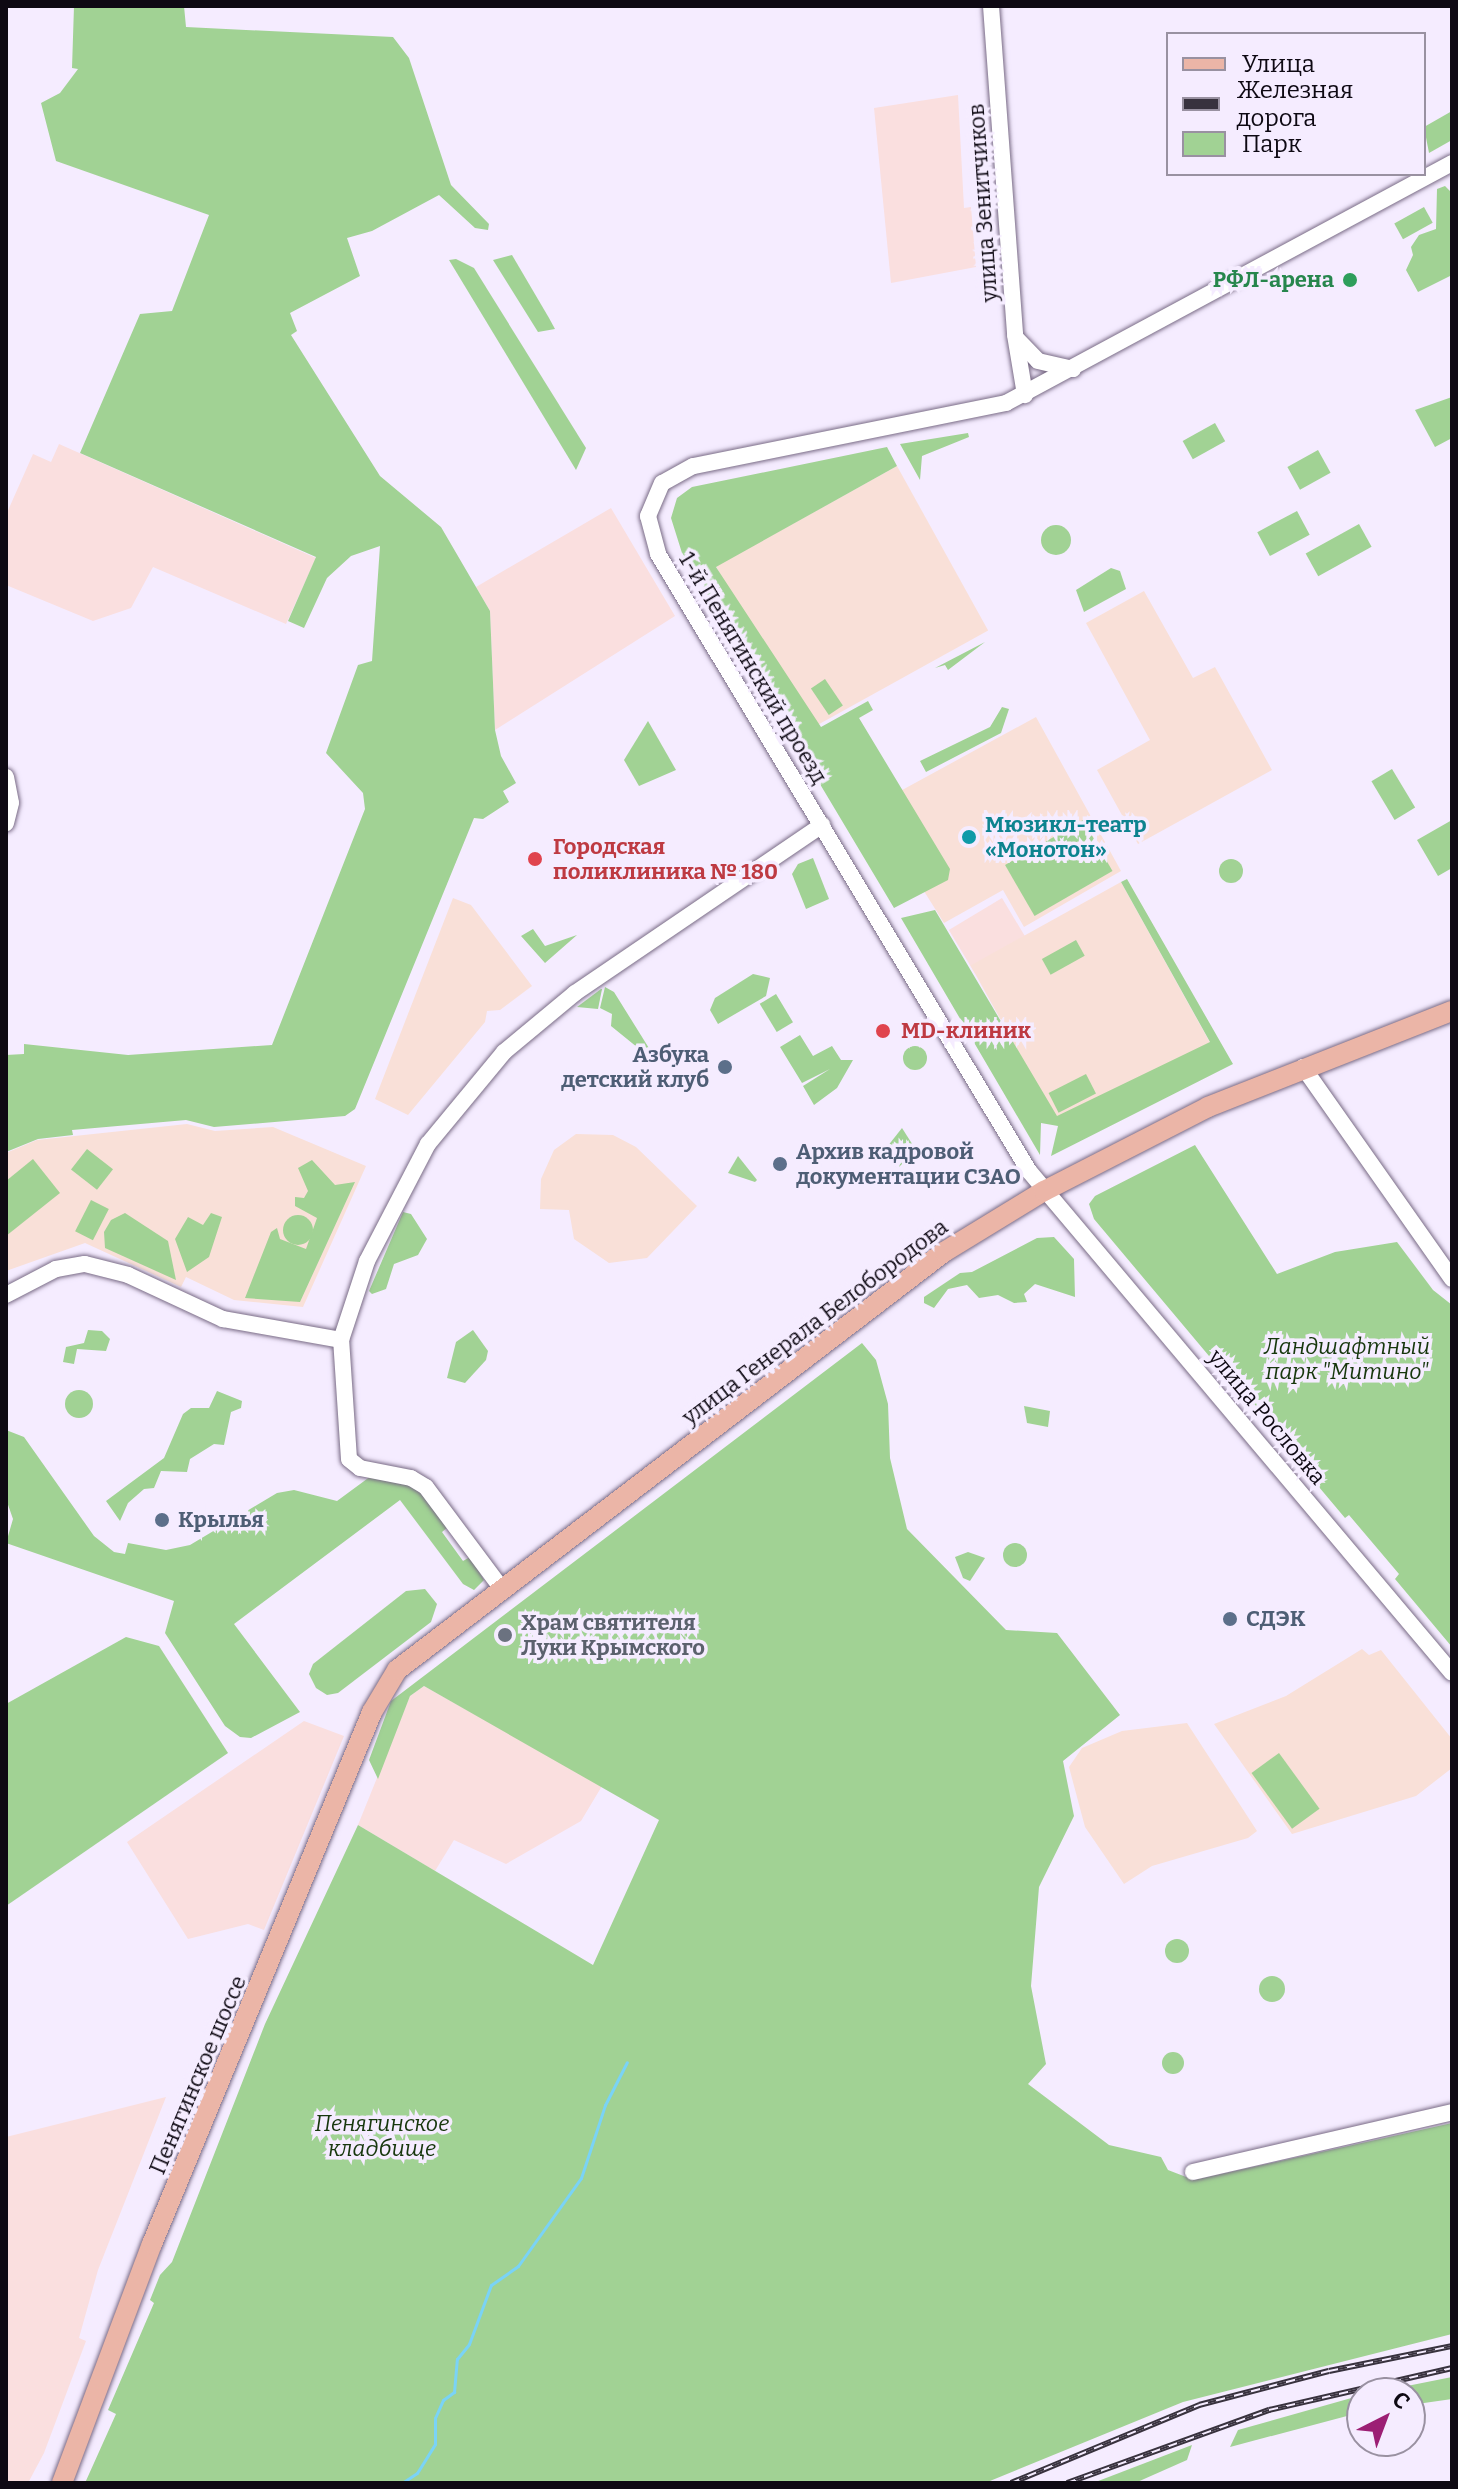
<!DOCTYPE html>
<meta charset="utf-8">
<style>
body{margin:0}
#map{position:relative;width:1458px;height:2489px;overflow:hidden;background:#f5ecff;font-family:Bitter,serif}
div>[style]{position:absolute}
.commercial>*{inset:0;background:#fadfdf;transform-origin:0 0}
.education>*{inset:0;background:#f9e0d8;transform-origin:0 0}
.green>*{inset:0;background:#a1d294;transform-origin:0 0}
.round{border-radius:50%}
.stream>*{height:3px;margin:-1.5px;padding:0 1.5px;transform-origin:1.5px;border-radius:1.5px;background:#7ad3f6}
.roads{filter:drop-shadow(0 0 2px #796b86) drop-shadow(0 0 2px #796b86)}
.minor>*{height:16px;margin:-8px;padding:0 8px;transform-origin:8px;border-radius:8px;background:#fff}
.major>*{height:20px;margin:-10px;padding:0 10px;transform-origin:10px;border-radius:10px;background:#ebb5a7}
.rail>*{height:6px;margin-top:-3px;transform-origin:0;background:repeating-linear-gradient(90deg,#f5ecff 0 9px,#38323e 0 18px);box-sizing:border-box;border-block:2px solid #38323e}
.dots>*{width:22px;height:22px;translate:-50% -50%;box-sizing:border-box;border:4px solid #f5ecff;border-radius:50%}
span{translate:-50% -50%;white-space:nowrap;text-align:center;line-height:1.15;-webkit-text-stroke:7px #f5ecff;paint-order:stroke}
.street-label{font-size:22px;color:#0e0913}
.leisure-label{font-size:22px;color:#27864d;font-weight:700}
.right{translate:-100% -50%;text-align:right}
.culture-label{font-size:22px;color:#0d838f;font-weight:700}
.left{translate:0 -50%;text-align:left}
.health-label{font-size:22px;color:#be3a42;font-weight:700}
.service-label{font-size:22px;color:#4e5e75;font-weight:700}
.park-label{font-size:22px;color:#17370d;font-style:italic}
.worship-label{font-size:22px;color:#5b616d;font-weight:700}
.frame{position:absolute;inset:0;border:8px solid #0e0913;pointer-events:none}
.legend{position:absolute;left:1166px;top:32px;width:260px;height:144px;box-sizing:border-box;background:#f5ecff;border:2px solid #9991a1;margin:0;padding:10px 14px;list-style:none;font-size:24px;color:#0e0913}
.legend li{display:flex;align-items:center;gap:16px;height:40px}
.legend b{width:40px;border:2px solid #9991a1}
.north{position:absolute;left:1346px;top:2377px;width:80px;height:80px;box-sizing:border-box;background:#f5ecff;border:2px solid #9991a1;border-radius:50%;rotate:42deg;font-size:22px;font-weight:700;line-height:32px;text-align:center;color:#0e0913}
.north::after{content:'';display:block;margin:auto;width:28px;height:36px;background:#9c1f74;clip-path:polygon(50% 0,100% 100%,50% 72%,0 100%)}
</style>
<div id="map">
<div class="commercial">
<div style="clip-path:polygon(958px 95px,964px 208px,971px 207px,976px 267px,891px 283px,874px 108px)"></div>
<div style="clip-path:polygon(59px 444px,316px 558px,286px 624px,153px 567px,131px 608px,93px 621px,6px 585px,6px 515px,33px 454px,51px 462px)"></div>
<div style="clip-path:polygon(611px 508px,675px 616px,495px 730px,490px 611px,476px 587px)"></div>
<div style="left:1002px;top:898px;width:51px;height:62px;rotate:59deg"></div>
<div style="clip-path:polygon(424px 1686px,602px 1786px,581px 1821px,506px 1864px,454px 1840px,435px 1871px,358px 1825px,410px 1696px)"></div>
<div style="clip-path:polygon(304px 1721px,344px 1736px,264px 1930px,248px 1924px,188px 1939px,127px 1842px)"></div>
<div style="clip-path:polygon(166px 2097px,98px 2270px,79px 2338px,86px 2341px,44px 2453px,28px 2483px,6px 2483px,6px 2137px)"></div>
</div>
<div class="education">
<div style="left:897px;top:466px;width:188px;height:207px;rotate:61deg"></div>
<div style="clip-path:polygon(1144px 591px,1193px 678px,1215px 667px,1272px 770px,1138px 844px,1097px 770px,1150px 740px,1086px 623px)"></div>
<div style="clip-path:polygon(1036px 717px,1121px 871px,1024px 927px,1003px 890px,944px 923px,871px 807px)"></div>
<div style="left:1121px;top:882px;width:184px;height:172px;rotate:61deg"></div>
<div style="clip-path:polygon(453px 898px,471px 905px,532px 986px,500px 1010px,487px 1011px,485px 1022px,408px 1115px,375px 1099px)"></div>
<div style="clip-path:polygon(187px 1124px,215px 1131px,273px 1127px,366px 1166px,303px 1307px,234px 1300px,186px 1277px,181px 1287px,85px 1243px,6px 1271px,6px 1153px,37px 1140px)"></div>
<div style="clip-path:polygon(576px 1134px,613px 1135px,636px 1147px,697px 1206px,647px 1258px,609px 1263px,574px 1239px,569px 1210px,540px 1209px,541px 1179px,554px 1150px)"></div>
<div style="clip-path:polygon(1362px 1649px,1369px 1655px,1381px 1650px,1452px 1739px,1452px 1768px,1416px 1796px,1292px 1834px,1214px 1724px,1286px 1696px)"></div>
<div style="clip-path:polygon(1187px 1723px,1257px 1831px,1248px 1838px,1152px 1866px,1124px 1884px,1085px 1827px,1069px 1767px,1082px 1748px,1122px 1731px)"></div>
</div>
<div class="green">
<div style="clip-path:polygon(74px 6px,184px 6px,186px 27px,393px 37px,409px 58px,451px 185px,489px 224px,488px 230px,475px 228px,439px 195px,372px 231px,347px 238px,360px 276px,290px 313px,297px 331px,291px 335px,380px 476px,441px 527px,490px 611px,495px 730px,501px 756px,516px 783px,503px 791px,509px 802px,483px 819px,474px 818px,355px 1109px,345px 1116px,214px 1127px,186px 1120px,72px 1130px,73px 1135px,38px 1139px,6px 1152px,6px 1055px,24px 1054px,24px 1044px,128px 1055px,272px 1045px,365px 809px,363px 793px,326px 753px,358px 665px,372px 661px,380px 546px,351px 556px,327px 578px,304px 628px,288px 621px,316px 557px,80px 453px,140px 314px,172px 311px,209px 215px,56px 161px,41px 103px,60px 93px,78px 69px,72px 68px)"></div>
<div style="clip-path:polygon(1452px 111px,1452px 140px,1429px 153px,1424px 127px)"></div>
<div style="clip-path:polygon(1445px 186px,1452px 193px,1452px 275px,1418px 292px,1406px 270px,1413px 255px,1411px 247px,1419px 235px,1436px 229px,1437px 189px)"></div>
<div style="left:1424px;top:207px;width:18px;height:34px;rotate:61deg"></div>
<div style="clip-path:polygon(512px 255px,549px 318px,555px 329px,538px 332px,493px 260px)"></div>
<div style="clip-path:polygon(456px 259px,474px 268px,586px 448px,576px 470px,449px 260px)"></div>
<div style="clip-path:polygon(1452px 397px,1452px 438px,1435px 447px,1415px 410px)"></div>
<div style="left:1215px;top:423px;width:21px;height:37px;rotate:61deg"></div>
<div style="clip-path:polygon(968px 433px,969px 437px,922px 456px,920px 480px,900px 444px)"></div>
<div style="clip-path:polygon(887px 447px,897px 466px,716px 567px,821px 727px,868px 701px,873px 710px,859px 718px,950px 869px,948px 880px,894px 908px,682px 553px,671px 518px,677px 498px,692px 487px)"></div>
<div style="left:1318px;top:450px;width:26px;height:35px;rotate:61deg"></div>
<div style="left:1297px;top:511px;width:27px;height:45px;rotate:62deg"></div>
<div style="left:1359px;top:524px;width:26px;height:61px;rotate:61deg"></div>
<div class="round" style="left:1041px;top:525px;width:30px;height:30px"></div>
<div style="clip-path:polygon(1111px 568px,1120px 571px,1126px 589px,1084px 612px,1076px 590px)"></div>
<div style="clip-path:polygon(985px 642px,948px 670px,945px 665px,935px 668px)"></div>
<div style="left:825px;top:679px;width:32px;height:17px;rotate:56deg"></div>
<div style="clip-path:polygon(1002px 707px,1009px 709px,1001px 733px,926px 772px,920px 761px,990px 727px)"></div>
<div style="clip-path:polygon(648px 721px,676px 770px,639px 786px,624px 760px)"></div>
<div style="left:1392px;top:769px;width:45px;height:24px;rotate:59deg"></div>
<div style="left:1083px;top:820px;width:59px;height:90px;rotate:60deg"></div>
<div style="clip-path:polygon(1452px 820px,1452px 868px,1438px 876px,1417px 840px)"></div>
<div style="clip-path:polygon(813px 858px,829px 899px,806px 909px,792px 874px,798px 864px)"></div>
<div class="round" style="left:1219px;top:859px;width:24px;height:24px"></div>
<div style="clip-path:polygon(1127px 879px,1233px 1064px,1051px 1156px,1058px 1126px,1041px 1123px,1040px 1155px,901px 918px,935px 910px,1057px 1116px,1210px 1042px,1121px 882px)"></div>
<div style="clip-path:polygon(533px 929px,545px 946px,577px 935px,545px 963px,521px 936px)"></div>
<div style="left:1076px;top:940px;width:18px;height:39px;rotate:61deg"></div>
<div style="clip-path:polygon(753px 974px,770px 978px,766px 996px,718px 1024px,710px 1010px,715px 998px)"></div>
<div style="clip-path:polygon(605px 987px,614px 992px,652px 1053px,648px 1056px,611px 1026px,612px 1014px,600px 1008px)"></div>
<div style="clip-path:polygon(602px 989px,598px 1009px,577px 1007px,601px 989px)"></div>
<div style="left:776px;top:994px;width:33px;height:19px;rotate:59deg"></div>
<div style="clip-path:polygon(800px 1035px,813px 1056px,832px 1046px,841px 1060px,853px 1060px,837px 1088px,814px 1105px,803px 1086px,830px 1069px,802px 1083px,780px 1047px)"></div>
<div class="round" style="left:903px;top:1046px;width:24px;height:24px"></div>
<div style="left:1086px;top:1074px;width:22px;height:42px;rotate:63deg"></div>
<div style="clip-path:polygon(902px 1128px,916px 1150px,897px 1169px,887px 1147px)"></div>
<div style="clip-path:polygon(1195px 1145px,1277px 1274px,1335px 1252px,1397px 1242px,1433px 1290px,1452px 1305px,1452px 1647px,1395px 1579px,1399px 1574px,1349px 1515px,1345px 1518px,1094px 1219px,1089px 1204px,1095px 1196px)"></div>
<div style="left:87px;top:1149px;width:33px;height:26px;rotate:38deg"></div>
<div style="clip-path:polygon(738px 1156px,757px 1180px,755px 1182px,728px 1173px)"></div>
<div style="clip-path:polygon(33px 1159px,60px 1193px,6px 1236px,6px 1181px)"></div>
<div style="clip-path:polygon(312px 1160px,335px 1185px,355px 1182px,300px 1302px,245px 1298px,271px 1232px,277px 1228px,280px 1239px,306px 1249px,317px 1218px,295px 1206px,295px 1197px,304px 1198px,308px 1191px,298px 1168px)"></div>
<div style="left:91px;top:1200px;width:20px;height:35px;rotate:27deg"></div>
<div style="clip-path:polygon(403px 1212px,411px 1214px,427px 1239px,418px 1255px,394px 1264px,386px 1289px,372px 1294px,369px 1291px)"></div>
<div style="clip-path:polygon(125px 1213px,168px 1241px,176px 1280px,105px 1248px,104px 1232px,111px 1220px)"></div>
<div style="clip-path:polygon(211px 1213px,222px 1217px,209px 1257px,187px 1272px,175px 1239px,188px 1217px,203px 1225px)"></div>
<div class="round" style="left:283px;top:1215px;width:30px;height:30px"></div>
<div style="clip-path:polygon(1054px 1237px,1074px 1259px,1075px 1297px,1035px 1284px,1024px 1294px,1027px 1302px,1014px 1303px,998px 1295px,979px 1298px,967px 1285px,948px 1289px,934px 1308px,924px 1303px,924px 1297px,960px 1273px,972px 1272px,1037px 1238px)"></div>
<div style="clip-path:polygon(88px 1330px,102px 1331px,110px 1339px,106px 1351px,77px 1349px,74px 1364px,63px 1362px,66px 1347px,84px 1343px)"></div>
<div style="clip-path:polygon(473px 1330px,488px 1351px,486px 1360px,465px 1383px,447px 1378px,456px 1342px)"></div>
<div style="clip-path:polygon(862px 1343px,876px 1360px,888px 1404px,890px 1458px,907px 1529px,1006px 1630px,1057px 1633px,1120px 1715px,1063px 1761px,1074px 1816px,1039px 1887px,1031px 1986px,1046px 2064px,1028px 2084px,1109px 2145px,1161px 2157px,1168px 2170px,1194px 2180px,1452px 2123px,1452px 2334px,1183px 2402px,985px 2483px,85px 2483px,116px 2414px,108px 2410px,154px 2303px,150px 2300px,160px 2275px,172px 2262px,265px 2024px,358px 1825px,593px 1965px,659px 1820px,424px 1686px,410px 1696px,378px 1779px,369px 1760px,391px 1701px)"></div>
<div class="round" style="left:65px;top:1390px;width:28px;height:28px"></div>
<div style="clip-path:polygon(217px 1391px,242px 1401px,241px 1408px,231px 1412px,224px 1445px,214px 1444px,190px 1459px,187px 1472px,161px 1471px,154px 1488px,144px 1489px,128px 1503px,120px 1521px,106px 1501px,164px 1458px,183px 1414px,191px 1408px,209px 1408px)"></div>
<div style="clip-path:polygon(1024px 1406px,1050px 1411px,1048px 1427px,1027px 1423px)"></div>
<div style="clip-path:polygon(6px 1430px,24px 1437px,94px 1536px,114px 1552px,125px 1554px,128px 1543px,166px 1550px,190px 1545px,277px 1493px,294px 1490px,337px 1501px,371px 1476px,402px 1481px,424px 1493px,448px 1527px,442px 1532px,463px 1561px,470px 1557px,484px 1580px,474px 1590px,463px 1584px,400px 1500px,234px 1624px,300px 1712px,251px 1738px,240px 1737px,225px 1726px,165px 1633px,174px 1601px,6px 1543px,13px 1519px,6px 1499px)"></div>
<div class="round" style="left:1003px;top:1543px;width:24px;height:24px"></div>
<div style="clip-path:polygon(968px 1552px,985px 1558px,970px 1581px,963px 1578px,955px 1557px)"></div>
<div style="clip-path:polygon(425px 1589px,437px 1604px,431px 1622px,338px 1693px,327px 1695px,316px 1688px,309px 1674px,313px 1664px,406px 1591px)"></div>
<div style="clip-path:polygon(126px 1637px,159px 1646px,228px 1753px,6px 1906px,6px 1704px)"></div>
<div style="left:1279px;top:1753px;width:69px;height:34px;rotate:54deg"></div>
<div class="round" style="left:1165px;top:1939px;width:24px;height:24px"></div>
<div class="round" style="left:1259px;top:1976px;width:26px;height:26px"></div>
<div class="round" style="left:1162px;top:2052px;width:22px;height:22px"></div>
<div style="clip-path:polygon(1452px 2377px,1452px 2399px,1410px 2405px,1410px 2393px,1372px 2393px)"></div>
<div style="clip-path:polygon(1362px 2395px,1362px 2412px,1230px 2447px,1238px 2430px)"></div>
<div style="clip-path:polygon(1192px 2445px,1187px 2460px,1135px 2483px,1093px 2483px)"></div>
</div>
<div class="stream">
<div style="left:402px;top:2483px;width:18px;rotate:-34deg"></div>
<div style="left:417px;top:2473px;width:34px;rotate:-58deg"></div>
<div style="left:435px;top:2444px;width:26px;rotate:-90deg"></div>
<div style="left:435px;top:2418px;width:20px;rotate:-66deg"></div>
<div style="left:443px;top:2400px;width:14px;rotate:-36deg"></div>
<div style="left:454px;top:2392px;width:33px;rotate:-85deg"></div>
<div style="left:457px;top:2359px;width:19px;rotate:-51deg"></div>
<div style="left:469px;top:2344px;width:63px;rotate:-69.6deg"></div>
<div style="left:491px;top:2285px;width:33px;rotate:-35deg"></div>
<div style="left:518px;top:2266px;width:108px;rotate:-54.4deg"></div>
<div style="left:581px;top:2178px;width:77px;rotate:-71.8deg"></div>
<div style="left:605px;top:2105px;width:48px;rotate:-62.9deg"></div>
</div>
<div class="roads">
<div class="minor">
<div style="left:991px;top:6px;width:330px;rotate:85.8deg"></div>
<div style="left:1015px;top:335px;width:61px;rotate:80.5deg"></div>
<div style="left:1452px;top:163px;width:506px;rotate:151.71deg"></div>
<div style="left:1006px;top:403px;width:319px;rotate:168.6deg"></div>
<div style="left:693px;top:466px;width:35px;rotate:151deg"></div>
<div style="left:662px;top:483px;width:36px;rotate:113deg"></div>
<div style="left:648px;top:516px;width:39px;rotate:75deg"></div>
<div style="left:658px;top:554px;width:720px;rotate:58.98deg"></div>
<div style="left:1029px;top:1171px;width:656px;rotate:49.88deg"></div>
<div style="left:1017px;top:339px;width:30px;rotate:46deg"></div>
<div style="left:1038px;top:361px;width:36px;rotate:13deg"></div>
<div style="left:6px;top:777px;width:26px;rotate:79deg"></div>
<div style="left:11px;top:803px;width:21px;rotate:104deg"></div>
<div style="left:1303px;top:1067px;width:259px;rotate:54.9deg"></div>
<div style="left:6px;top:1295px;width:56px;rotate:-27.5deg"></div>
<div style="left:56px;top:1269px;width:29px;rotate:-10deg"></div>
<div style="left:85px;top:1264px;width:44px;rotate:14.3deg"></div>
<div style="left:128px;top:1275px;width:105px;rotate:24.9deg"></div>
<div style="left:223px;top:1319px;width:120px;rotate:10.1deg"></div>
<div style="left:502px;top:1589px;width:127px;rotate:-126.7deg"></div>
<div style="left:426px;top:1487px;width:17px;rotate:-149deg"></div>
<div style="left:411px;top:1478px;width:52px;rotate:-168.9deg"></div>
<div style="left:360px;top:1468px;width:14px;rotate:-141deg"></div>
<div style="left:349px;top:1459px;width:119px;rotate:-93.8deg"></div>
<div style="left:341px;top:1340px;width:83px;rotate:-71.8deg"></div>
<div style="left:367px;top:1261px;width:132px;rotate:-62.5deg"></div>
<div style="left:428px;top:1144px;width:119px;rotate:-50.4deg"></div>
<div style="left:504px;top:1052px;width:92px;rotate:-39.7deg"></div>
<div style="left:575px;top:993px;width:299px;rotate:-34.2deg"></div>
<div style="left:1193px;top:2172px;width:266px;rotate:-13deg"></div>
</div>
<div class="major">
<div style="left:62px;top:2483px;width:255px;rotate:-69.4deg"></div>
<div style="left:152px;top:2244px;width:576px;rotate:-67.53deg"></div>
<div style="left:372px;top:1712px;width:49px;rotate:-59.2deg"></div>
<div style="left:397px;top:1670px;width:688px;rotate:-37.39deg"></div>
<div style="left:944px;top:1252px;width:117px;rotate:-31.4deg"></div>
<div style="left:1044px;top:1191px;width:184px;rotate:-27.1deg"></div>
<div style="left:1208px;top:1107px;width:262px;rotate:-21.5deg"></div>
</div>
</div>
<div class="rail">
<div style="left:1011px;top:2483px;width:204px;rotate:-22.5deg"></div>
<div style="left:1199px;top:2405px;width:134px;rotate:-14.7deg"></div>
<div style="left:1329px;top:2371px;width:126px;rotate:-11.5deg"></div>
<div style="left:1067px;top:2483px;width:215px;rotate:-19.9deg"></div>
<div style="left:1269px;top:2410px;width:188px;rotate:-12.9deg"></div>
</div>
<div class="dots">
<div style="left:1350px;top:280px;background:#2e9e5b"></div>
<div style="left:969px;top:837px;background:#0f9aa8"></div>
<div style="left:535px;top:859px;background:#e0444e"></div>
<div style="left:883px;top:1031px;background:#e0444e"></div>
<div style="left:725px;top:1067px;background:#5c6f8a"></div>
<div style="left:780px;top:1164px;background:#5c6f8a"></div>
<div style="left:162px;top:1520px;background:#5c6f8a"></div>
<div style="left:1230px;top:1619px;background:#5c6f8a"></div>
<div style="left:505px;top:1635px;background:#6b7280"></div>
</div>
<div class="street-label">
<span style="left:983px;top:203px;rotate:-94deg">улица Зенитчиков</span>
<span style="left:753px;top:668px;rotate:59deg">1-й Пенягинский проезд</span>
<span style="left:815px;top:1322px;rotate:-37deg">улица Генерала Белобородова</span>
<span style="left:1267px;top:1417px;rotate:50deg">улица Рословка</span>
<span style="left:198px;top:2075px;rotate:-67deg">Пенягинское шоссе</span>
</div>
<div class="leisure-label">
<span class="right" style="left:1334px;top:280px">РФЛ-арена</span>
</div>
<div class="culture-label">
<span class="left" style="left:985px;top:837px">Мюзикл-театр<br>«Монотон»</span>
</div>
<div class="health-label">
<span class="left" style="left:553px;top:859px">Городская<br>поликлиника № 180</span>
<span class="left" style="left:901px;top:1031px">MD-клиник</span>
</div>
<div class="service-label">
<span class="right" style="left:709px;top:1067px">Азбука<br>детский клуб</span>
<span class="left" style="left:796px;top:1164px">Архив кадровой<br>документации СЗАО</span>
<span class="left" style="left:178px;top:1520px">Крылья</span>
<span class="left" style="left:1246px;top:1619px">СДЭК</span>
</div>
<div class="park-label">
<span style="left:1347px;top:1359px">Ландшафтный<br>парк "Митино"</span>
<span style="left:382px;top:2136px">Пенягинское<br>кладбище</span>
</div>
<div class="worship-label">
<span class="left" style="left:521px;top:1635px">Храм святителя<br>Луки Крымского</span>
</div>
<div class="frame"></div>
<ul class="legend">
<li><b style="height:10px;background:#ebb5a7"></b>Улица</li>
<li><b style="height:10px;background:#38323e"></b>Железная дорога</li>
<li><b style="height:22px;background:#a1d294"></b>Парк</li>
</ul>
<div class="north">С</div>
</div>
